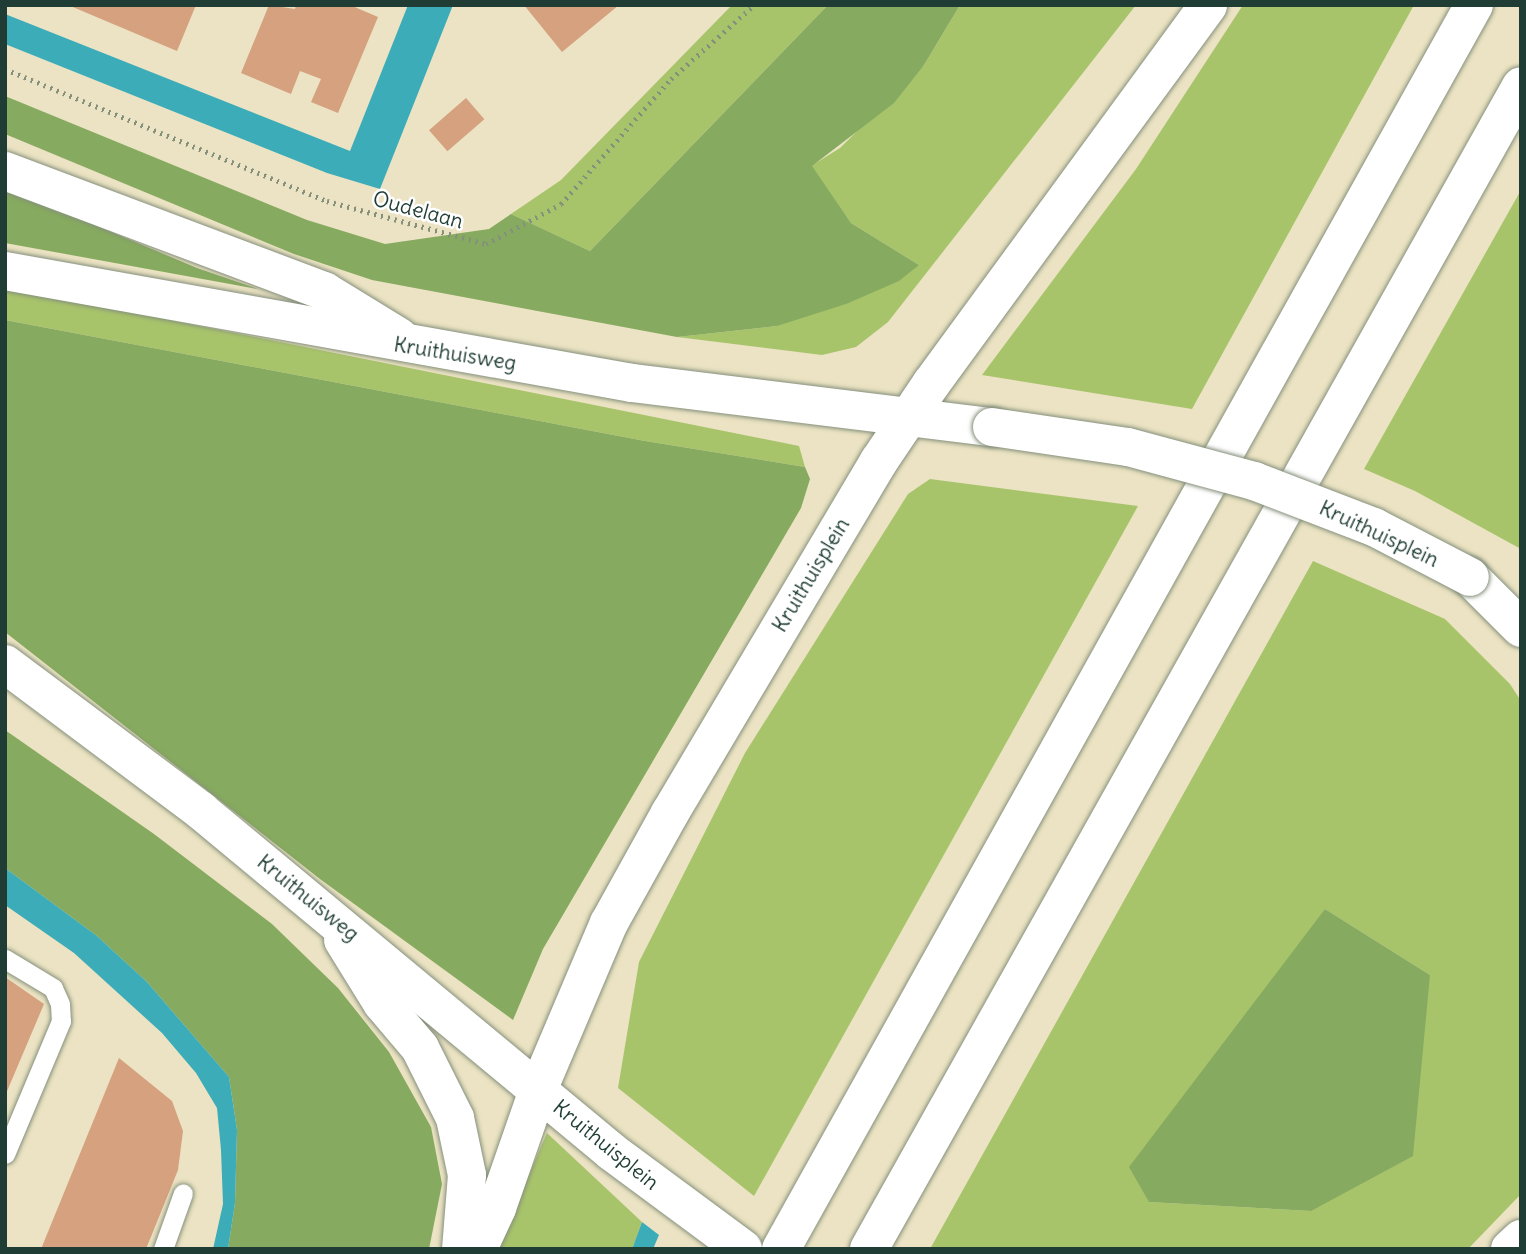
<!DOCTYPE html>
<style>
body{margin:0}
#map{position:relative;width:1526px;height:1254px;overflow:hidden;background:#ebe3c3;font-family:Delius,sans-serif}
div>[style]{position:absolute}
.green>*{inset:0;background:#a8c46b}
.forest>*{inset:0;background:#86aa5f}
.water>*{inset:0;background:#3cacb9}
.building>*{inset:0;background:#d5a17f;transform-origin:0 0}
.path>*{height:4.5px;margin-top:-2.25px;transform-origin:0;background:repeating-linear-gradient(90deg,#85907c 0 2px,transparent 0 7px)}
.roads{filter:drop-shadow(0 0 2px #85907c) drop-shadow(0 0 2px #85907c)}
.lane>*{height:19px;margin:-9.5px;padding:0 9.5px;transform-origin:9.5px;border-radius:9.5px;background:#fff}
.highway>*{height:38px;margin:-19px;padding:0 19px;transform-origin:19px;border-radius:19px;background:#fff}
.bridges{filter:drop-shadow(0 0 2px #85907c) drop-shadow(0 0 2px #85907c)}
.highway-bridge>*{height:38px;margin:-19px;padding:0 19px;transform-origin:19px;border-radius:19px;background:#fff}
span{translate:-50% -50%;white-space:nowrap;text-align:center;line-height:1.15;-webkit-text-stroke:5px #fff;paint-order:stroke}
.street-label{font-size:21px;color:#1f3d34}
.frame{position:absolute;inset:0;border:7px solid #1f3d34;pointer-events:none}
</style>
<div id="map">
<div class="green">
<div style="clip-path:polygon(732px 5px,828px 5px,590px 251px,511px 214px,561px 180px)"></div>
<div style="clip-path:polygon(960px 5px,1136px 5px,888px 322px,856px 347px,822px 355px,677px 337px,777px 326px,919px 265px,851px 223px,811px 166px,840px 148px,924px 65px)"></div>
<div style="clip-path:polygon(1243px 5px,1414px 5px,1192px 409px,982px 375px,1136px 169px)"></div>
<div style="clip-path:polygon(1521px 190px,1521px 549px,1415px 491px,1364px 469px)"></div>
<div style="clip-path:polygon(5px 287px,799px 446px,805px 467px,645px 441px,5px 320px)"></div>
<div style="clip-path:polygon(930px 479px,1138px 506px,754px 1196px,618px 1088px,639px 962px,745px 753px,908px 494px)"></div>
<div style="clip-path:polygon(evenodd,1313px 561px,1445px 619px,1510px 684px,1521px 701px,1521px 1194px,1468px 1249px,930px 1249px,1313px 561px,1325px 909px,1430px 975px,1311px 1211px,1149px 1202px,1325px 909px)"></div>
<div style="clip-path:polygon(547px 1133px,642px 1222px,632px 1249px,497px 1249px)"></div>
</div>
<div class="forest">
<div style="clip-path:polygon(828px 5px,960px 5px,924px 65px,894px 103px,812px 166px,851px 223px,919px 265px,899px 281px,846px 304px,777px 326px,677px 337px,372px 280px,294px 254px,5px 134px,5px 96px,307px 220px,385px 244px,489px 229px,511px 214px,590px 251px)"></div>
<div style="clip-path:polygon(5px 187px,197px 268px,258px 289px,5px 243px)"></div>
<div style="clip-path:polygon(5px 320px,645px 441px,805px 467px,810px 479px,801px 508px,543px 949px,513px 1020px,320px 879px,5px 632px)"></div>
<div style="clip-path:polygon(5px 730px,154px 834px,272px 924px,338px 988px,389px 1052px,431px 1127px,442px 1184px,429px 1249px,228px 1249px,235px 1203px,237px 1130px,229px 1077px,147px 982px,97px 936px,5px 868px)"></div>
<div style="clip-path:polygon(1325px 909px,1430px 975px,1413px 1156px,1311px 1211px,1149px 1202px,1129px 1167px)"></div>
</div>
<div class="water">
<div style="clip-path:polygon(408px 5px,453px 5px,380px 189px,327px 173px,5px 44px,5px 14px,350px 151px)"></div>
<div style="clip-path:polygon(5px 868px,97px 936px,147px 982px,229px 1077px,237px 1130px,235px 1203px,228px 1249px,213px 1249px,223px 1204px,221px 1150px,217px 1108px,196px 1073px,162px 1033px,74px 953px,5px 905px)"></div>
<div style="clip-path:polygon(642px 1222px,659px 1235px,653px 1249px,632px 1249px)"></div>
</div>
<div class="building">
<div style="clip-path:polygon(68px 5px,196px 5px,177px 51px)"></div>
<div style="clip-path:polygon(269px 5px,295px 9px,296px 5px,350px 5px,378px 17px,338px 113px,311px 102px,321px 79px,300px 71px,291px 94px,241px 73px)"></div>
<div style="clip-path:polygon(524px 5px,619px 5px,562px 52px)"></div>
<div style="left:466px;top:98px;width:28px;height:49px;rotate:49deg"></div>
<div style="clip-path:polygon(5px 977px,44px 1004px,5px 1096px)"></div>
<div style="clip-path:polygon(119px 1058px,172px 1101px,183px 1131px,178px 1170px,146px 1249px,41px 1249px)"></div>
</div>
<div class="path">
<div style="left:5px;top:69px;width:348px;rotate:22.3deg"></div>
<div style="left:327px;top:201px;width:165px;rotate:15.1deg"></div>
<div style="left:486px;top:244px;width:85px;rotate:-28.1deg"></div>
<div style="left:561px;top:204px;width:167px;rotate:-48.7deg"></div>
<div style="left:671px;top:79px;width:111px;rotate:-41.7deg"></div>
</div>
<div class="roads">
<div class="lane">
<div style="left:5px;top:959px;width:56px;rotate:31.1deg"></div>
<div style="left:53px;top:988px;width:17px;rotate:66deg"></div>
<div style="left:60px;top:1004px;width:17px;rotate:87deg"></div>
<div style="left:61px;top:1021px;width:144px;rotate:112.8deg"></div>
<div style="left:163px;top:1249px;width:59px;rotate:-70.3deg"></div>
</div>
<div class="highway">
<div style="left:5px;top:171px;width:341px;rotate:20.6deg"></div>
<div style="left:324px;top:291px;width:88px;rotate:31.5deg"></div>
<div style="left:5px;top:271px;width:637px;rotate:10.13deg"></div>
<div style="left:632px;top:383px;width:363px;rotate:7deg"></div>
<div style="left:1470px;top:577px;width:72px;rotate:45deg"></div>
<div style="left:5px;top:664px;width:244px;rotate:36.8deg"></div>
<div style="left:200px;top:810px;width:535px;rotate:39.7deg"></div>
<div style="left:612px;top:1152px;width:163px;rotate:36.5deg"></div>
<div style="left:343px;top:940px;width:74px;rotate:58.2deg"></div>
<div style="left:382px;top:1003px;width:59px;rotate:49.8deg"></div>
<div style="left:420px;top:1048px;width:78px;rotate:63.4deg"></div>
<div style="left:455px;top:1118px;width:58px;rotate:78.1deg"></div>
<div style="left:467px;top:1175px;width:74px;rotate:94.6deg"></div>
<div style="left:478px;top:1249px;width:45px;rotate:-65.1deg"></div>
<div style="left:497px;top:1208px;width:125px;rotate:-70.8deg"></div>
<div style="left:538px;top:1090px;width:181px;rotate:-67deg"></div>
<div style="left:609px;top:923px;width:126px;rotate:-61deg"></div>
<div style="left:670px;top:813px;width:409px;rotate:-59.3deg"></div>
<div style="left:879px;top:461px;width:93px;rotate:-56deg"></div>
<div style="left:931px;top:384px;width:469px;rotate:-53.8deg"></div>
<div style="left:781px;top:1249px;width:1424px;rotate:-60.88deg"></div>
<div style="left:869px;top:1249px;width:1333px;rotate:-60.72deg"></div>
<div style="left:1510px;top:1249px;width:15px;rotate:-42deg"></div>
</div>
</div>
<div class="bridges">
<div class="highway-bridge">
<div style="left:992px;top:427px;width:137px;rotate:8.4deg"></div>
<div style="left:1128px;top:447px;width:131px;rotate:15.1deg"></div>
<div style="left:1254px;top:481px;width:129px;rotate:21deg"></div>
<div style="left:1374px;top:527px;width:108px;rotate:27.5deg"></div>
</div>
</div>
<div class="street-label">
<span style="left:418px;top:210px;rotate:15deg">Oudelaan</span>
<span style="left:455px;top:354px;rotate:9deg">Kruithuisweg</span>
<span style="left:1379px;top:534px;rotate:25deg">Kruithuisplein</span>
<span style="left:811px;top:575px;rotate:-59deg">Kruithuisplein</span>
<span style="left:308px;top:898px;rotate:39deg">Kruithuisweg</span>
<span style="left:606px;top:1145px;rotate:39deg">Kruithuisplein</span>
</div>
<div class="frame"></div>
</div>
